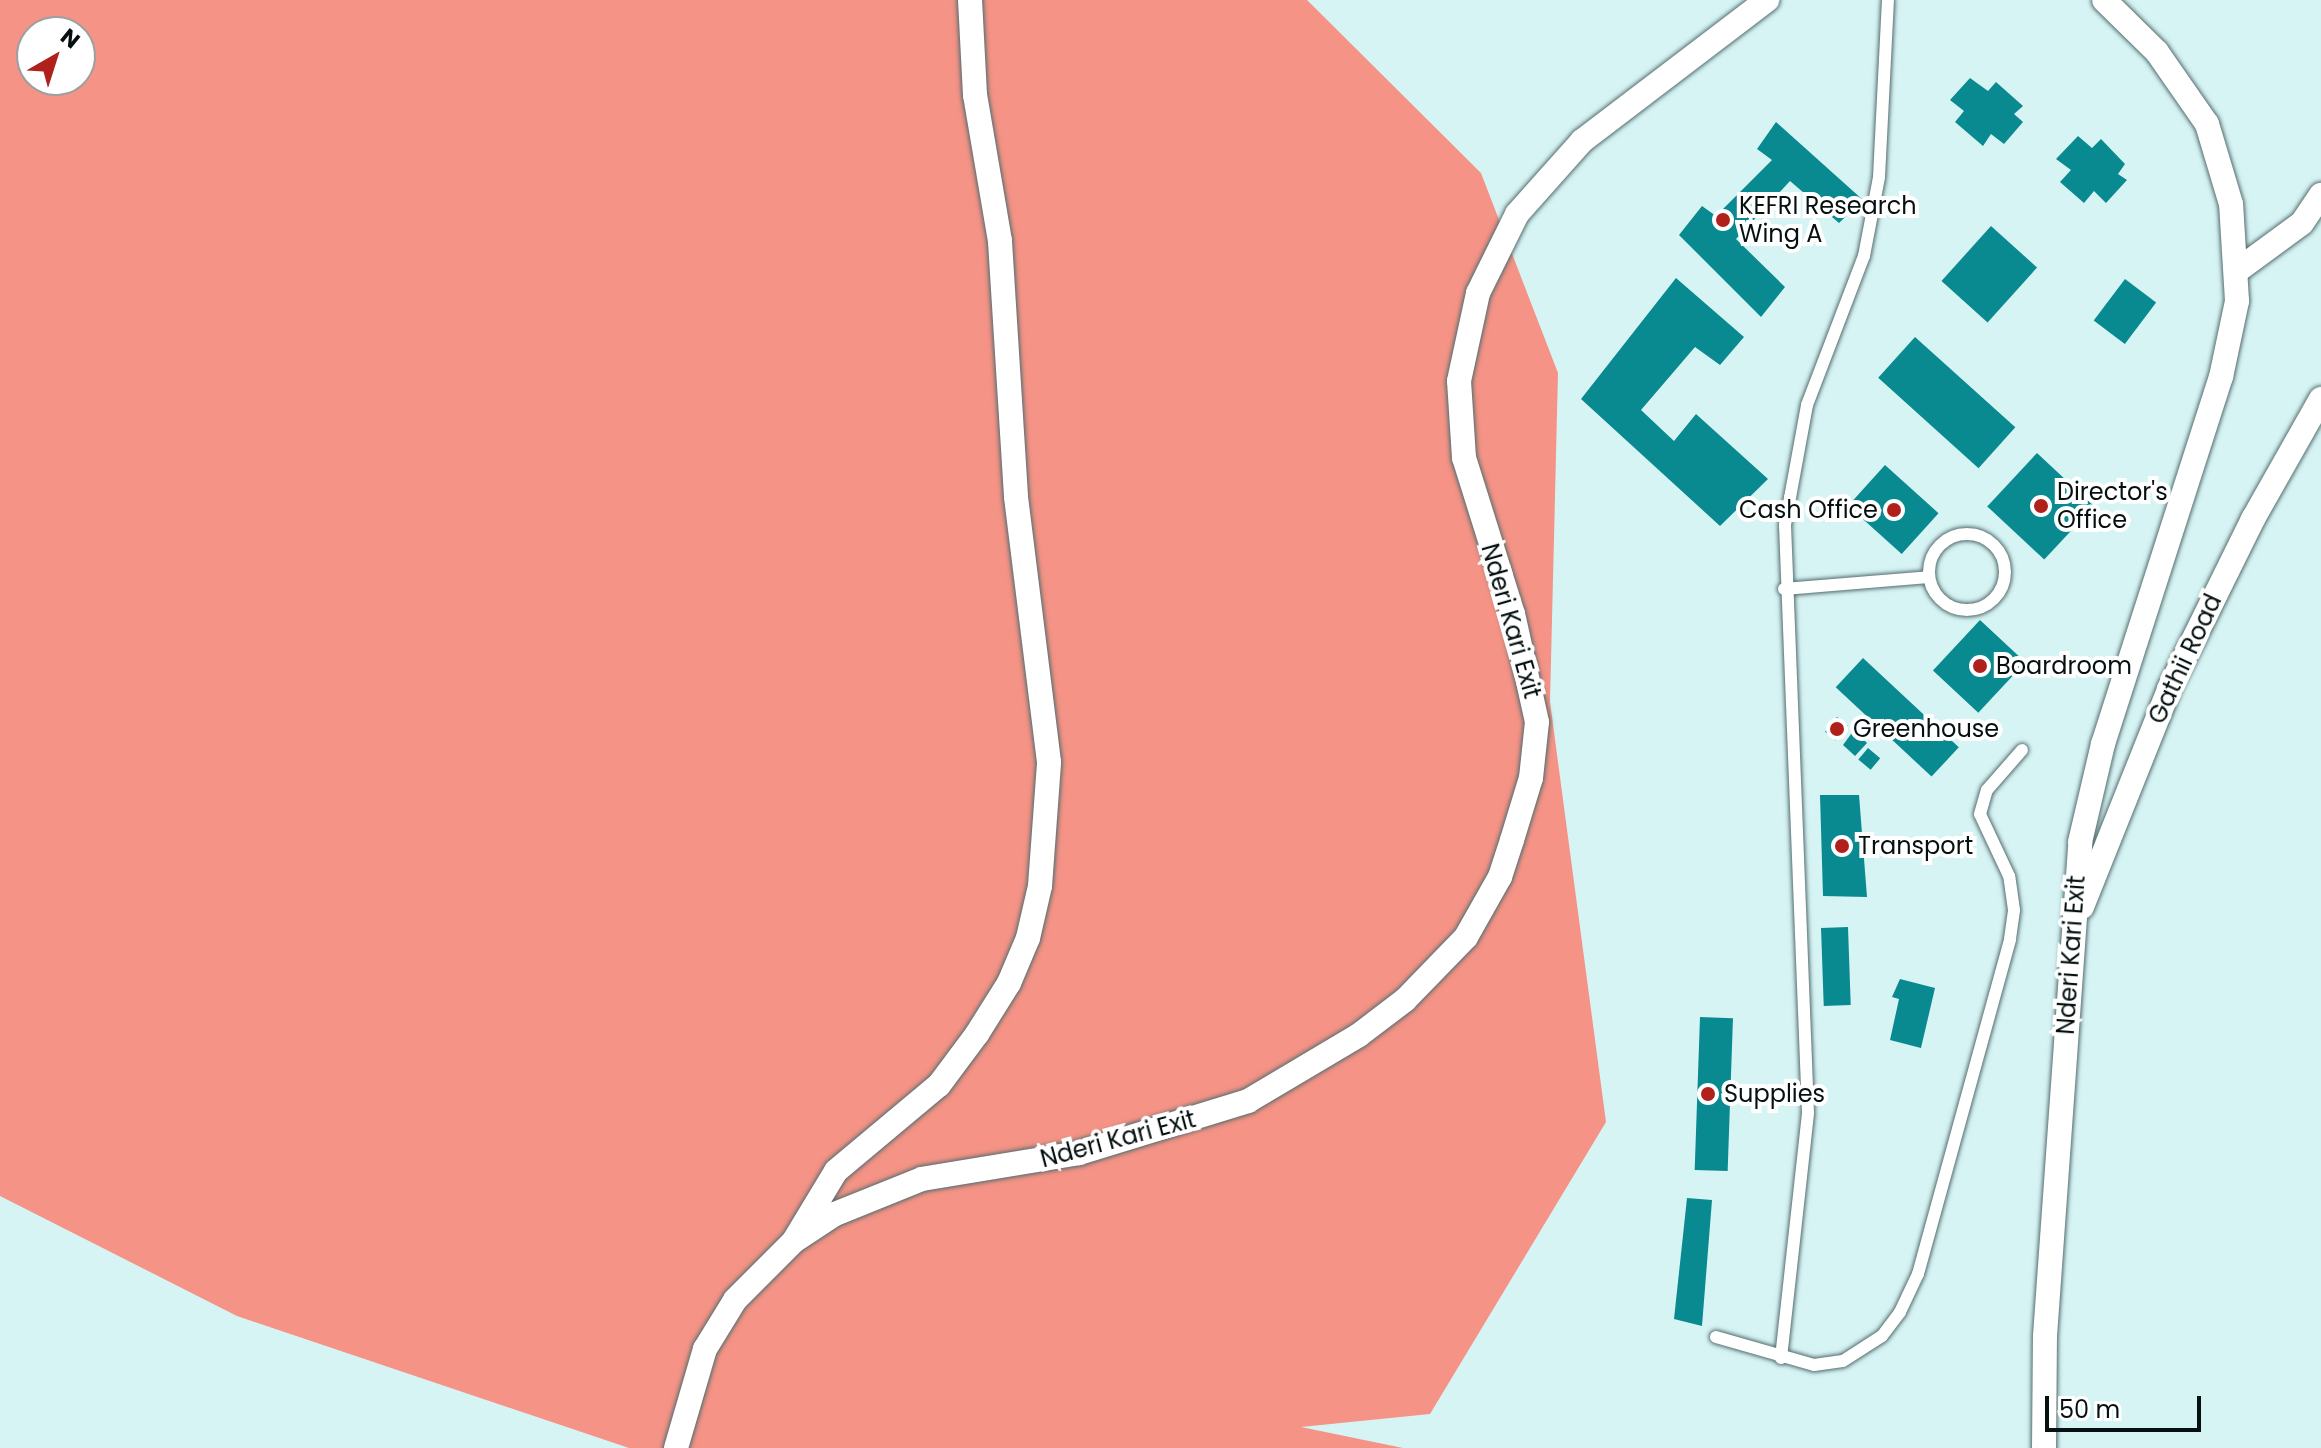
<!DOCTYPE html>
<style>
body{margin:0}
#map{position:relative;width:2321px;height:1448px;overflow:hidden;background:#d7f4f5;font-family:Poppins,sans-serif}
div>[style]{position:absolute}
.forest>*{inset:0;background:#f59386}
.building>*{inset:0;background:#098a90;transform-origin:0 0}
.roads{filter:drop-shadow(0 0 2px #546d6e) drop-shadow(0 0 2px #546d6e)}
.lane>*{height:12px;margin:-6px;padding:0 6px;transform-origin:6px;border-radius:6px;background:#fff}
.lane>.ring{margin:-6px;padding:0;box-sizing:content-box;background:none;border:12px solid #fff;border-radius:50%}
.street>*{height:24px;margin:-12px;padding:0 12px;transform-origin:12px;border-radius:12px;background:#fff}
.dots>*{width:22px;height:22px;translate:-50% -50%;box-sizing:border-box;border:4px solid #fff;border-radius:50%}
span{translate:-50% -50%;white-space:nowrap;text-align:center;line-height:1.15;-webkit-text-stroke:8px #fff;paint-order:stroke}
.poi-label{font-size:24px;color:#061010}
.left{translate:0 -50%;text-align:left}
.right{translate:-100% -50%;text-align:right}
.street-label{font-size:24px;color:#061010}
.north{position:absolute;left:16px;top:16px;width:80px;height:80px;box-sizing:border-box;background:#fff;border:2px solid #9b9f9f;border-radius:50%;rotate:39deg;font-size:22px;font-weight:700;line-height:32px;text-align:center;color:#061010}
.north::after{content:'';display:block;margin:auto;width:28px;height:36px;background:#b1211b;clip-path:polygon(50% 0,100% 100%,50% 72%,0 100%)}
.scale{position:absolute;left:2045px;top:1396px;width:156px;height:36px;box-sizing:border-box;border:4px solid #061010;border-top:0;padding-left:10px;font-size:24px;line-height:28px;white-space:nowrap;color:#061010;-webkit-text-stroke:6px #fff;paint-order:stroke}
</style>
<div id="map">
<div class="forest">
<div style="clip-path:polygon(evenodd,0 0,1307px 0,1481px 173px,1558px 373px,1550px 702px,1606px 1122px,1430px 1414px,1301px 1427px,1403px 1448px,629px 1448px,237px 1316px,0 1196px,0 0,32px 32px,80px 32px,80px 80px,32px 80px,32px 32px)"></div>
</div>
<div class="building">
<div style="clip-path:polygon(1970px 78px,1988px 91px,1996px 82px,2023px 106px,2014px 114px,2023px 122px,2004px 144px,1991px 134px,1983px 146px,1955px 122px,1964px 111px,1950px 100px)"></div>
<div style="clip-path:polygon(1776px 122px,1863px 200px,1839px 223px,1790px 181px,1736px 239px,1785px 287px,1761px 317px,1679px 235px,1702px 206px,1716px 216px,1772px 160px,1757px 149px)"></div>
<div style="clip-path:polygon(2078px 136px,2092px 148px,2101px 139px,2125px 164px,2118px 174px,2127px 180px,2106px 203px,2094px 191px,2084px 203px,2060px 182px,2071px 170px,2056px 159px)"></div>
<div style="left:1991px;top:226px;width:62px;height:74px;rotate:42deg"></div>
<div style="clip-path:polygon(1676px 278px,1744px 337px,1720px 365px,1695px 347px,1641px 410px,1674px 441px,1696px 414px,1768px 479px,1720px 526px,1581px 399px)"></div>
<div style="left:2125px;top:279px;width:39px;height:52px;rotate:37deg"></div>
<div style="left:1915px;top:337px;width:135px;height:55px;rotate:42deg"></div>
<div style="left:2037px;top:453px;width:78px;height:73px;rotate:43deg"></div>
<div style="left:1885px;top:465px;width:72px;height:55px;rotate:42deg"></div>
<div style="left:1980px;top:620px;width:62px;height:69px;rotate:43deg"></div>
<div style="left:1863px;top:658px;width:131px;height:40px;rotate:43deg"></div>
<div style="left:1837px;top:717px;width:14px;height:19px;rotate:39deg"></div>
<div style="clip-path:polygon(1854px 730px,1867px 743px,1855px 756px,1843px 745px)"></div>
<div style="left:1868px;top:748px;width:16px;height:15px;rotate:40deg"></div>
<div style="clip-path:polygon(1820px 795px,1859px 795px,1867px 897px,1823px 896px)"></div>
<div style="left:1848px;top:927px;width:78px;height:27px;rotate:88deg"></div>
<div style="clip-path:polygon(1900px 979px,1935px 988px,1921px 1048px,1890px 1040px,1899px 999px,1892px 997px)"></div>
<div style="left:1700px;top:1017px;width:33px;height:153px;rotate:2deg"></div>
<div style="clip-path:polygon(1687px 1198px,1712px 1200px,1702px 1326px,1674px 1319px)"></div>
</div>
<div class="roads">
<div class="lane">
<div class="ring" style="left:1929px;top:534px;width:64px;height:64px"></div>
<div style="left:1784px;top:589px;width:145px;rotate:-4.7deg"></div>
<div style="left:1716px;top:1337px;width:102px;rotate:15.9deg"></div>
<div style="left:1814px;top:1365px;width:29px;rotate:-8deg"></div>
<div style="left:1843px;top:1361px;width:46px;rotate:-32.7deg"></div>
<div style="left:1882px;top:1336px;width:30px;rotate:-53deg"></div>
<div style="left:1900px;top:1312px;width:42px;rotate:-64.7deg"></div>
<div style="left:1918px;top:1274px;width:347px;rotate:-74.6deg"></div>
<div style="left:2010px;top:939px;width:29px;rotate:-82deg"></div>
<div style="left:2014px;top:910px;width:34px;rotate:-98deg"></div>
<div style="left:2009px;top:876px;width:68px;rotate:-115.1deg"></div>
<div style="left:1980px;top:814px;width:25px;rotate:-74deg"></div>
<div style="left:1987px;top:790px;width:53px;rotate:-48.8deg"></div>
<div style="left:1781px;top:1358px;width:246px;rotate:-83.7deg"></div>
<div style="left:1808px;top:1113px;width:588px;rotate:-92.24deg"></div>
<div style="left:1785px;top:525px;width:122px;rotate:-79.6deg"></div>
<div style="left:1807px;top:405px;width:160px;rotate:-69.1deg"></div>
<div style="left:1864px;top:256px;width:80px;rotate:-79.2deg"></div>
<div style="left:1879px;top:177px;width:177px;rotate:-87.1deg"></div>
</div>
<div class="street">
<div style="left:2238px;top:270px;width:79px;rotate:-36.3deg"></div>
<div style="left:2302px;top:223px;width:34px;rotate:-56deg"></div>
<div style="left:2082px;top:907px;width:235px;rotate:-68.2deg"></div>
<div style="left:2169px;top:689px;width:190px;rotate:-63.7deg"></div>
<div style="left:2253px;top:519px;width:138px;rotate:-60.5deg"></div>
<div style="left:795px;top:1239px;width:79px;rotate:-58.9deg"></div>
<div style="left:836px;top:1171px;width:134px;rotate:-39.9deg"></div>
<div style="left:939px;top:1085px;width:64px;rotate:-53.3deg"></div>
<div style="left:977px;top:1034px;width:60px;rotate:-57.9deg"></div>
<div style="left:1009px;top:983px;width:49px;rotate:-67.1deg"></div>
<div style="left:1028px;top:938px;width:53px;rotate:-77deg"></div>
<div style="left:1040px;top:886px;width:124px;rotate:-85.8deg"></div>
<div style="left:1049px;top:762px;width:268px;rotate:-97.1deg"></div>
<div style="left:1016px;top:496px;width:256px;rotate:-93.6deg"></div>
<div style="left:1000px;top:241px;width:148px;rotate:-99.7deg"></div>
<div style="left:975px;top:95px;width:95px;rotate:-93deg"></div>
<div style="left:676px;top:1448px;width:103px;rotate:-73.7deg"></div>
<div style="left:705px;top:1349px;width:57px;rotate:-58.5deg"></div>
<div style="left:735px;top:1300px;width:83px;rotate:-45deg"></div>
<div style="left:794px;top:1241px;width:49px;rotate:-33.4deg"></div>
<div style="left:835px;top:1214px;width:94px;rotate:-21.9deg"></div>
<div style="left:922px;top:1179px;width:159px;rotate:-9.4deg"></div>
<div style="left:1079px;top:1153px;width:177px;rotate:-17.1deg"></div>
<div style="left:1248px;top:1101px;width:129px;rotate:-30.7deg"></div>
<div style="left:1359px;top:1035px;width:58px;rotate:-37.3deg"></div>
<div style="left:1405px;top:1000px;width:88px;rotate:-45.9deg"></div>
<div style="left:1466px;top:937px;width:69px;rotate:-60.5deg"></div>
<div style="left:1500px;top:877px;width:39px;rotate:-72deg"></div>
<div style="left:1512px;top:840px;width:65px;rotate:-73deg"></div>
<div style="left:1531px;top:778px;width:56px;rotate:-83.9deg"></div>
<div style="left:1537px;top:722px;width:111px;rotate:-102.5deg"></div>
<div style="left:1513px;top:614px;width:164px;rotate:-107.4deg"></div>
<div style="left:1464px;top:458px;width:77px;rotate:-93.7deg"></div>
<div style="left:1459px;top:381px;width:90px;rotate:-77.8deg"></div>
<div style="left:1478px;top:293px;width:88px;rotate:-63.7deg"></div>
<div style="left:1517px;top:214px;width:98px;rotate:-48.3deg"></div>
<div style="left:1582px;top:141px;width:233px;rotate:-37.3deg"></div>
<div style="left:2044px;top:1448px;width:112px;rotate:-89.5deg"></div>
<div style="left:2045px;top:1336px;width:495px;rotate:-85.9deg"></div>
<div style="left:2080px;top:842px;width:101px;rotate:-76.8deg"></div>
<div style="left:2103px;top:744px;width:386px;rotate:-72.2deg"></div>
<div style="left:2221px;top:377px;width:78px;rotate:-78.1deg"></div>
<div style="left:2237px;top:301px;width:97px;rotate:-93.5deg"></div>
<div style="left:2231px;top:204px;width:84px;rotate:-106.7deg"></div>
<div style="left:2207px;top:124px;width:88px;rotate:-124.8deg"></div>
<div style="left:2157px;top:52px;width:74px;rotate:-135.5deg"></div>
</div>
</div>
<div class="dots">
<div style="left:1723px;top:220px;background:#b1211b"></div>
<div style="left:2041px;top:506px;background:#b1211b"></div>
<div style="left:1894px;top:510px;background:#b1211b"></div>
<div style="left:1980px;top:666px;background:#b1211b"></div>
<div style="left:1837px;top:729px;background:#b1211b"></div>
<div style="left:1842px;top:846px;background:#b1211b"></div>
<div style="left:1708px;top:1094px;background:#b1211b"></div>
</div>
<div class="poi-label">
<span class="left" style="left:1739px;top:220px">KEFRI Research<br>Wing A</span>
<span class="left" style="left:2057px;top:506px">Director's<br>Office</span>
<span class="right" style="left:1878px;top:510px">Cash Office</span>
<span class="left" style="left:1996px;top:666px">Boardroom</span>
<span class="left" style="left:1853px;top:729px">Greenhouse</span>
<span class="left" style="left:1858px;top:846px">Transport</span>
<span class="left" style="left:1724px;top:1094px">Supplies</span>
</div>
<div class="street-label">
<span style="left:1511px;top:621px;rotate:74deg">Nderi Kari Exit</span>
<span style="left:2185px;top:659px;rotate:-65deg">Gathii Road</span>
<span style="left:2071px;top:955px;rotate:-86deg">Nderi Kari Exit</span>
<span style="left:1118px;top:1139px;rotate:-15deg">Nderi Kari Exit</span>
</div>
<div class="north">N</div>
<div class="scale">50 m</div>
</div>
